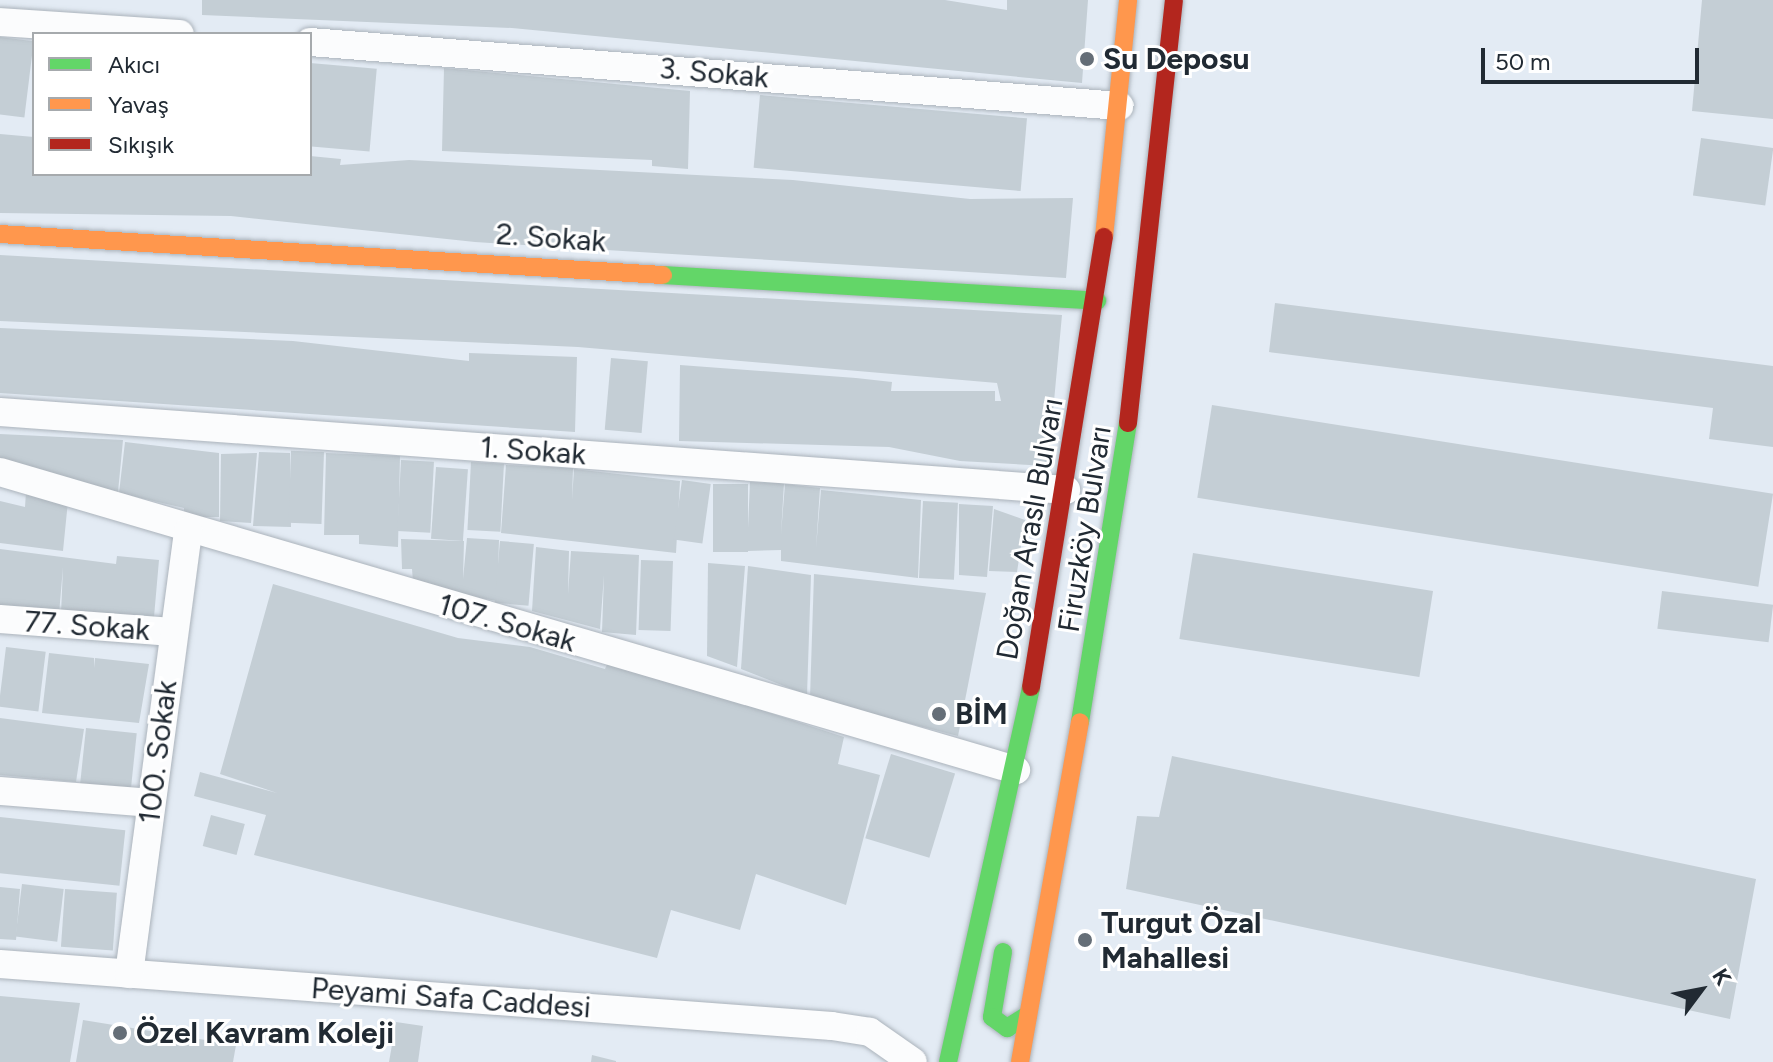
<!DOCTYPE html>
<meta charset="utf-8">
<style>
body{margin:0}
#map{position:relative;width:1773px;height:1062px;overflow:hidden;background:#e3ebf4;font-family:Figtree,sans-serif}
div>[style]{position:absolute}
.building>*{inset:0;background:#c4ced5;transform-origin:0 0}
.roads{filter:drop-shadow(0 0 2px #abb3bb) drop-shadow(0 0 2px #abb3bb)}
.street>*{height:28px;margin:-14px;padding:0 14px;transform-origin:14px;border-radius:14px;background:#fbfcfd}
.fast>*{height:18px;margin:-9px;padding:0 9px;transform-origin:9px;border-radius:9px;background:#63d668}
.slow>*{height:18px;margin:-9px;padding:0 9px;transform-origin:9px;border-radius:9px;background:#ff974d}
.jam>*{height:18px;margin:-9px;padding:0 9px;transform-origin:9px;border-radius:9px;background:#b3261e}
.dots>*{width:22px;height:22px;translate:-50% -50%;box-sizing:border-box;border:4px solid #fff;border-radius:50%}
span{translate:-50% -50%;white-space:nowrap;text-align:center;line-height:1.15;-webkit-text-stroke:6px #fff;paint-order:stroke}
.poi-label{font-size:30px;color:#212a33;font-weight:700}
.left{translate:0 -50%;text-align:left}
.street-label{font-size:30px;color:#212a33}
.legend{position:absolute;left:32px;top:32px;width:280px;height:144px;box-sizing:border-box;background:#fff;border:2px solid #a6aaad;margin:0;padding:10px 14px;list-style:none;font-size:24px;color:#212a33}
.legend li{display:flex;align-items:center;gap:16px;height:40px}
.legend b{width:40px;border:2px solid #a6aaad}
.north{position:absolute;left:1661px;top:950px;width:80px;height:80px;-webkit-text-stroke:6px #fff;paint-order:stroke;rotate:58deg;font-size:22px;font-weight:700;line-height:32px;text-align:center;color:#212a33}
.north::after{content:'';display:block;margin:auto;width:28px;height:36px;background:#212a33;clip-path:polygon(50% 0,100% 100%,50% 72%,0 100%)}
.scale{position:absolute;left:1481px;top:48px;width:218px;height:36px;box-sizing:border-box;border:4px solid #212a33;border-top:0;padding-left:10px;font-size:24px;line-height:28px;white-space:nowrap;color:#212a33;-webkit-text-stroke:6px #fff;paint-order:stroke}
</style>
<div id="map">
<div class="building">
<div style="clip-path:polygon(202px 0,945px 0,1007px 10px,1007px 0,1088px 0,1082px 83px,512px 28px,202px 15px)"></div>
<div style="clip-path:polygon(1702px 0,1773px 0,1773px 119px,1692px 111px)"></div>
<div style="left:0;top:37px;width:34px;height:77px;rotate:7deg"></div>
<div style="left:310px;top:63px;width:67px;height:83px;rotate:5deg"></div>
<div style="clip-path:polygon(444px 68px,690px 91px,688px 169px,652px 166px,652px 160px,442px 151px)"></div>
<div style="left:760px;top:95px;width:268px;height:73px;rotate:5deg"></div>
<div style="clip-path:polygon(0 134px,34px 137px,34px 174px,310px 174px,310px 156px,341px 159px,340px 165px,409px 160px,793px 180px,970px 199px,1073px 198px,1066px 278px,475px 242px,231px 216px,0 213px)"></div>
<div style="left:1701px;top:138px;width:73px;height:58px;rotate:8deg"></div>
<div style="clip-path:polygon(0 255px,1062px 315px,1048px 466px,960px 461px,889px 447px,679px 441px,680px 365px,856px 378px,892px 382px,891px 391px,995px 391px,995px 401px,1001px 401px,997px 383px,578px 347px,0 321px)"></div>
<div style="clip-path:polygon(1275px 303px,1773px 366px,1773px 447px,1709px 439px,1713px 408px,1269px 352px)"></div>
<div style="clip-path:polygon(0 328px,293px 341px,469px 361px,469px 353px,577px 357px,575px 432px,0 393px)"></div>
<div style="left:611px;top:358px;width:37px;height:72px;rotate:5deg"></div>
<div style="left:1212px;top:405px;width:568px;height:94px;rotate:9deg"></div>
<div style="clip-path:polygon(0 434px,123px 440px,118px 492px,0 461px)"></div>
<div style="clip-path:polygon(125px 442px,219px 453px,219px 517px,184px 517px,184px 508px,119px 493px)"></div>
<div style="clip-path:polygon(259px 452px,290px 453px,291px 527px,253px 526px)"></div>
<div style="left:324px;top:452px;width:72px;height:33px;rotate:92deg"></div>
<div style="clip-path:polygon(257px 453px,251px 523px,220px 521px,221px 454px)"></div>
<div style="clip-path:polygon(326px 453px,400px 456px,398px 547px,359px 544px,359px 535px,324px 535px)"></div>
<div style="left:401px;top:460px;width:33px;height:71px;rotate:3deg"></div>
<div style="left:471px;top:462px;width:33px;height:68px;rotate:3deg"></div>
<div style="clip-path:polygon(506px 465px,573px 468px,572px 500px,574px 469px,680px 481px,676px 553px,501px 533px)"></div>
<div style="left:436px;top:467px;width:32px;height:72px;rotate:4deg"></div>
<div style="left:682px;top:480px;width:29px;height:60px;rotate:8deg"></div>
<div style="clip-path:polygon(750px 482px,784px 483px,781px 534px,785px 484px,820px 488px,816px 548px,821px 490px,921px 500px,918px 578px,781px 561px,781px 550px,747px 551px)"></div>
<div style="left:713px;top:484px;width:35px;height:68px"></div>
<div style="clip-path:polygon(26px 492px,68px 501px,63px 551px,0 543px,0 501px,25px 507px)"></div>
<div style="left:923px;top:501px;width:35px;height:77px;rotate:3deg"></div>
<div style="clip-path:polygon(959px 504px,993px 506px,987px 577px,959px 575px)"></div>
<div style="clip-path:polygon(994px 509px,1025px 520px,1017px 572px,989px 571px)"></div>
<div style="clip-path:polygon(467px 538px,499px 540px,497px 601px,432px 590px,413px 582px,412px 569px,402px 569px,401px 539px,464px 541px,463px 579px)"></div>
<div style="left:500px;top:541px;width:34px;height:62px;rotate:5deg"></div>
<div style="clip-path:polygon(536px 547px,569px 551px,568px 594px,571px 551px,639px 555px,636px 635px,602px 632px,604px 575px,600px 629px,532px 611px)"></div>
<div style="clip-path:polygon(0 549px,116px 564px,117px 556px,159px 560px,154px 617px,61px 614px,63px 567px,59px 614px,0 608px)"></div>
<div style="left:1193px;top:553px;width:243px;height:87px;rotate:9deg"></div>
<div style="left:641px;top:560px;width:32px;height:70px;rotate:2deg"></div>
<div style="clip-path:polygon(708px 563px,745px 566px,737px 667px,707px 656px)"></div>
<div style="clip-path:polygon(748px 566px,811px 575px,807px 695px,741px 669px)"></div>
<div style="clip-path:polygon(814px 574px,986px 593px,958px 736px,810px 698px)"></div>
<div style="clip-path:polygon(273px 584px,458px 638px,530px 647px,605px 669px,609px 660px,844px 737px,838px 764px,880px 775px,846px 905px,756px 874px,740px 930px,671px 910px,657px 958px,254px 855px,266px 815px,194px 796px,200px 772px,277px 793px,220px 774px)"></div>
<div style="left:1662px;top:591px;width:112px;height:38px;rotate:7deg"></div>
<div style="left:6px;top:647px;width:40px;height:60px;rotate:7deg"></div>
<div style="clip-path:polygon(49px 653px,94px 658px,94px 668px,95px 658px,149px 664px,139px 723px,42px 713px)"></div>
<div style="clip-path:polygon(0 718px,84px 729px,76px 782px,0 775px)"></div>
<div style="left:86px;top:728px;width:51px;height:56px;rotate:6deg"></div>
<div style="left:891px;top:754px;width:67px;height:88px;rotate:17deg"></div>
<div style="clip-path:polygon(1172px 756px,1756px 879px,1730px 1019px,1126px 889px,1137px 816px,1159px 817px)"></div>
<div style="left:211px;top:815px;width:35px;height:32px;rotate:15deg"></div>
<div style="left:0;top:817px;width:126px;height:56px;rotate:6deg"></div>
<div style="left:22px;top:884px;width:42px;height:53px;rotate:7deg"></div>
<div style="clip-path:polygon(0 887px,20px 889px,16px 940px,0 939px)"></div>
<div style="left:65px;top:889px;width:52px;height:58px;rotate:4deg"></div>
<div style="clip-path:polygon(0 996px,80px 1003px,70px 1062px,0 1062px)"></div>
<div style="clip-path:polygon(83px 1020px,236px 1045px,233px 1062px,76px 1062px)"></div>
<div style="clip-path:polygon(396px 1022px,423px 1026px,418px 1062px,389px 1062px)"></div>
<div style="clip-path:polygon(592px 1055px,616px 1061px,616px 1062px,591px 1062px)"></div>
</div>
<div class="roads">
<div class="street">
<div style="left:0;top:22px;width:180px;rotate:3.8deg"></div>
<div style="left:310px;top:42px;width:812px;rotate:4.52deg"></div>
<div style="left:0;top:412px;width:1069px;rotate:4.18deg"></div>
<div style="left:0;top:472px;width:1059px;rotate:16.35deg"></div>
<div style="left:0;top:619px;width:173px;rotate:4.3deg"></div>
<div style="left:0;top:791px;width:151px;rotate:4.5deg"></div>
<div style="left:0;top:964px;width:834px;rotate:4.26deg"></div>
<div style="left:832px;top:1026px;width:38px;rotate:9deg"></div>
<div style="left:870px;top:1032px;width:52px;rotate:34.9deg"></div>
<div style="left:129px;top:974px;width:447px;rotate:-82.4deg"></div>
</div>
<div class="fast">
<div style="left:663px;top:275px;width:435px;rotate:3.4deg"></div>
<div style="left:1080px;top:722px;width:303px;rotate:-80.9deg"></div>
<div style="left:1003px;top:952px;width:66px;rotate:99.6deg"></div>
<div style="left:992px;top:1017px;width:19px;rotate:36deg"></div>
<div style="left:1007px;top:1028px;width:25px;rotate:-32deg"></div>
<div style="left:948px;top:1062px;width:384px;rotate:-77.5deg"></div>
</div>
<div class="slow">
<div style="left:0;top:234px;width:664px;rotate:3.54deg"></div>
<div style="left:1104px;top:237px;width:238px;rotate:-84.2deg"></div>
<div style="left:1020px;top:1062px;width:345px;rotate:-80deg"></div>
</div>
<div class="jam">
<div style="left:1128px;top:423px;width:425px;rotate:-83.8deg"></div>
<div style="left:1031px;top:687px;width:456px;rotate:-80.8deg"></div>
</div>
</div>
<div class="dots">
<div style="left:1087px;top:59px;background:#656e77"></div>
<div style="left:939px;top:714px;background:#656e77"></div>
<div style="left:1085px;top:940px;background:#656e77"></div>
<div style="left:120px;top:1033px;background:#656e77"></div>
</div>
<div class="poi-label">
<span class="left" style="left:1103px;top:59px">Su Deposu</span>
<span class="left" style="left:955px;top:714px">BİM</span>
<span class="left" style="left:1101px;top:940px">Turgut Özal<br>Mahallesi</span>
<span class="left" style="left:136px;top:1033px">Özel Kavram Koleji</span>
</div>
<div class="street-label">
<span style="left:714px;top:73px;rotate:5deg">3. Sokak</span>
<span style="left:551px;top:238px;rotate:4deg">2. Sokak</span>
<span style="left:533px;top:451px;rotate:4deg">1. Sokak</span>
<span style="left:1030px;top:529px;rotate:-80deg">Doğan Araslı Bulvarı</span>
<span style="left:1085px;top:529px;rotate:-81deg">Firuzköy Bulvarı</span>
<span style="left:507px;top:623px;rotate:16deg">107. Sokak</span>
<span style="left:87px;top:626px;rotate:4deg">77. Sokak</span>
<span style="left:158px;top:752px;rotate:-83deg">100. Sokak</span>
<span style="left:451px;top:998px;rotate:4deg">Peyami Safa Caddesi</span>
</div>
<ul class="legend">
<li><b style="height:10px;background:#63d668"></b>Akıcı</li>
<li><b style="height:10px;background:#ff974d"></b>Yavaş</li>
<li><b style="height:10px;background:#b3261e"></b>Sıkışık</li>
</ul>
<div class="north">K</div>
<div class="scale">50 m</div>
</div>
